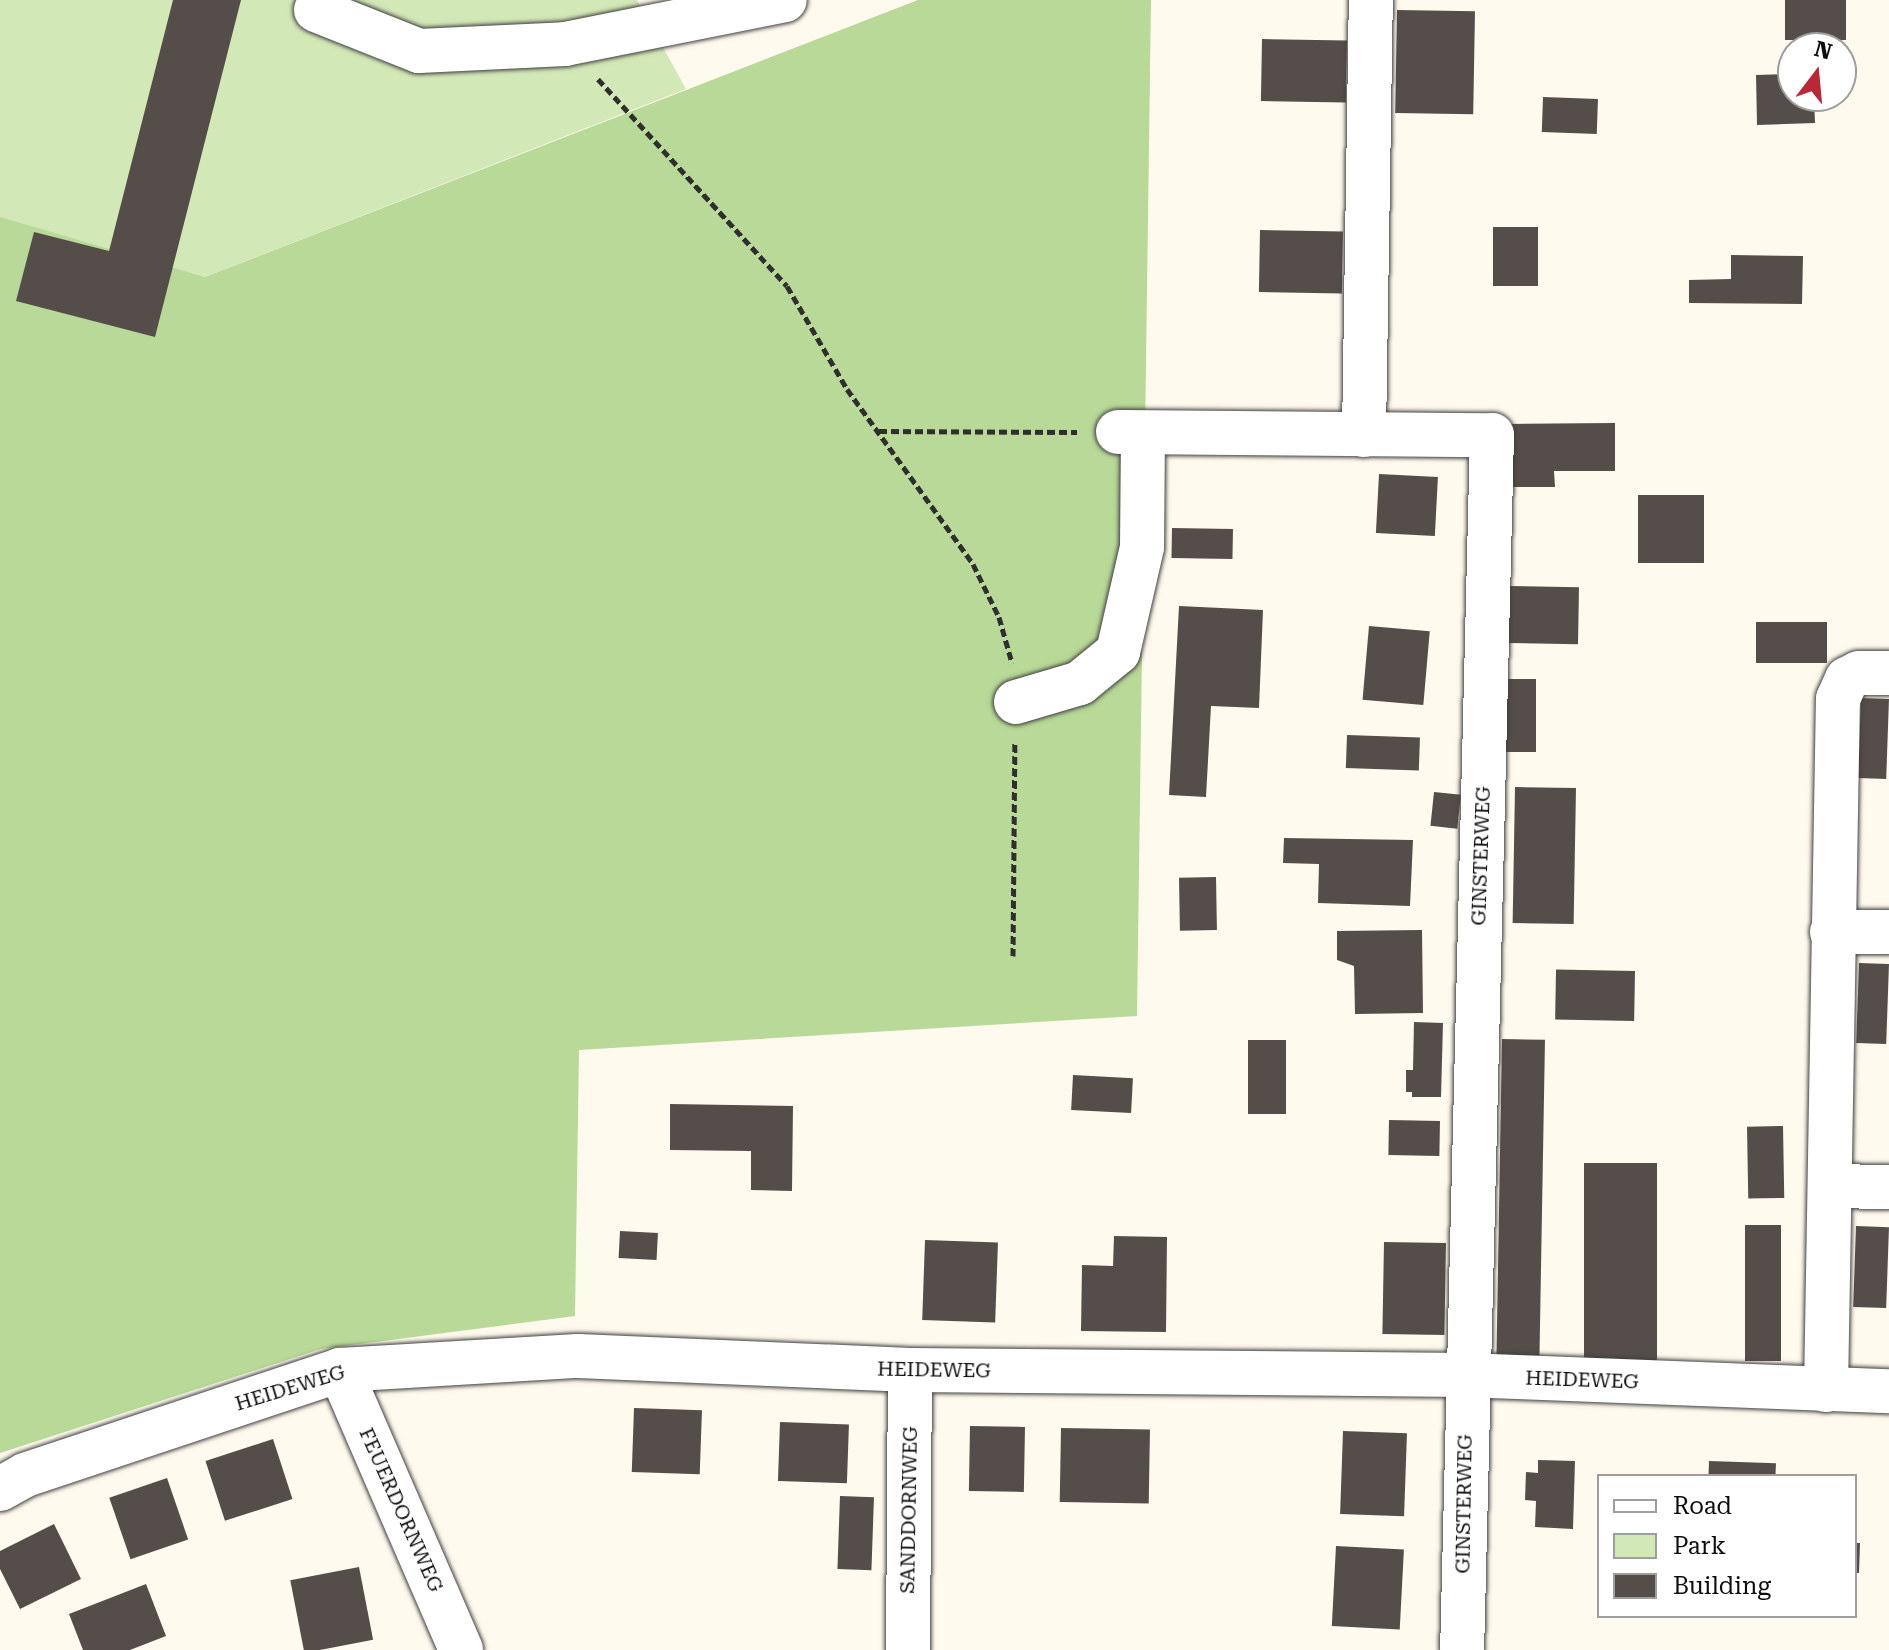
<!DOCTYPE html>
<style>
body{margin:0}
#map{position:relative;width:1889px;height:1650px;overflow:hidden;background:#fffaed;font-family:"Roboto Serif",serif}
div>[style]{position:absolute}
.green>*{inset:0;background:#d3e8b7}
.forest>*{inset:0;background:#b8d997}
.building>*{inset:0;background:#554d49;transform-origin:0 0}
.path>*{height:5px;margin-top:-2.5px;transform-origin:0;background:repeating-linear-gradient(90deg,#2f2f2f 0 8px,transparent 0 12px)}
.roads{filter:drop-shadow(0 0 2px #404040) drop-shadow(0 0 2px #404040)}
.minor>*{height:44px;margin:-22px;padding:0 22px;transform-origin:22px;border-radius:22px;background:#fff}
span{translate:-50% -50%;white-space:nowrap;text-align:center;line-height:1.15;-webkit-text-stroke:8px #fff;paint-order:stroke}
.street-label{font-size:20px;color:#0d0d0d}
.legend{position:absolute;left:1597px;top:1474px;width:260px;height:144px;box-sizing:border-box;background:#fff;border:2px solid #9e9e9e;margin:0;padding:10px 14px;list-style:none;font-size:24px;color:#0d0d0d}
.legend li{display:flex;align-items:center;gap:16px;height:40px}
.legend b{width:40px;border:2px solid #9e9e9e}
.north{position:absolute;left:1777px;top:32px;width:80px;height:80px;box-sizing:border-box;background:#fff;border:2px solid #9e9e9e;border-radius:50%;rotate:16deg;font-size:22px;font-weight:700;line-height:32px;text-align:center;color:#0d0d0d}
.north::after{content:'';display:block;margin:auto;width:28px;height:36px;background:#ba2737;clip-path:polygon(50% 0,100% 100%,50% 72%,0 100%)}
</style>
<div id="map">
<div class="green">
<div style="clip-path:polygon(0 0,637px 0,686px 89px,205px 277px,0 220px)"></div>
</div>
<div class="forest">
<div style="clip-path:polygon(918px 0,1151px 0,1137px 1016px,579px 1050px,575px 1316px,321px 1349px,0 1453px,0 217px,205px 277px)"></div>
</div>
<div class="building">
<div style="clip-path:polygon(173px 0,241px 0,155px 337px,16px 301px,34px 232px,109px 251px)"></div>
<div style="left:1785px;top:0;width:61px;height:40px"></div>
<div style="left:1397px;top:10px;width:78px;height:103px;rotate:1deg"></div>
<div style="left:1262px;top:39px;width:85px;height:62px;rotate:1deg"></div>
<div style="clip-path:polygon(1793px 74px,1793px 96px,1814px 96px,1815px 123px,1757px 125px,1756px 75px)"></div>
<div style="left:1543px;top:97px;width:55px;height:35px;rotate:2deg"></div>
<div style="left:1493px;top:227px;width:45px;height:59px"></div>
<div style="left:1260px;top:230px;width:83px;height:62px;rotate:1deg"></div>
<div style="clip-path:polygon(1731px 255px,1803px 256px,1802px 304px,1689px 303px,1689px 280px,1731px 279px)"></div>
<div style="clip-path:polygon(1615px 423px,1615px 471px,1554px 471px,1555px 487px,1509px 487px,1508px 424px)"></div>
<div style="left:1379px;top:474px;width:59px;height:59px;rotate:3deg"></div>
<div style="left:1638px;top:495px;width:66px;height:68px"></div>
<div style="left:1172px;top:528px;width:61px;height:30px;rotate:1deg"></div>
<div style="left:1507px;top:586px;width:72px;height:57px;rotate:1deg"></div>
<div style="clip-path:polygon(1179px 606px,1263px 610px,1259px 708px,1211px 706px,1206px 797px,1169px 795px)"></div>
<div style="left:1756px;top:622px;width:71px;height:41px"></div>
<div style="left:1369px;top:626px;width:61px;height:74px;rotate:5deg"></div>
<div style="left:1502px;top:679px;width:34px;height:73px"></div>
<div style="left:1861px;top:698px;width:28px;height:80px;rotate:2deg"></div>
<div style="left:1347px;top:735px;width:73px;height:33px;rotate:2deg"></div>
<div style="left:1515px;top:787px;width:61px;height:136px;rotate:1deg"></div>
<div style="left:1434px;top:792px;width:27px;height:34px;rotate:6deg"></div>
<div style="clip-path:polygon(1284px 838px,1413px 840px,1410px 906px,1318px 903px,1319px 864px,1283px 863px)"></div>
<div style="left:1216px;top:877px;width:53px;height:37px;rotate:89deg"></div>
<div style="clip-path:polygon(1422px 930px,1423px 1013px,1355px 1014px,1354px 966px,1337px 960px,1337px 931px)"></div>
<div style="left:1859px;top:963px;width:30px;height:80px;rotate:2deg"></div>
<div style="left:1635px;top:971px;width:50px;height:79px;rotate:91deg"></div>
<div style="clip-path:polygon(1414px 1022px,1443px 1023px,1441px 1097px,1412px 1097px,1412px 1092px,1406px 1092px,1406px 1070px,1413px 1070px)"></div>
<div style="left:1502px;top:1039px;width:43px;height:316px;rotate:1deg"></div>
<div style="left:1248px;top:1040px;width:38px;height:74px"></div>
<div style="left:1073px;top:1075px;width:60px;height:35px;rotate:3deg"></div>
<div style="clip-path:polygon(670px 1104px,793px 1106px,792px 1191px,751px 1190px,751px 1151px,670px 1150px)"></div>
<div style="left:1389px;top:1120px;width:51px;height:35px;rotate:1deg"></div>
<div style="left:1783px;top:1126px;width:72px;height:36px;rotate:89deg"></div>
<div style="left:1584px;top:1163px;width:73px;height:201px"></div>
<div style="left:1745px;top:1225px;width:36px;height:136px"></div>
<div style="left:1856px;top:1226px;width:33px;height:81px;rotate:2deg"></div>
<div style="left:620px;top:1231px;width:38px;height:27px;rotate:3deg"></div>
<div style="clip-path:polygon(1114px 1236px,1167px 1237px,1166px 1332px,1081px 1331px,1082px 1265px,1113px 1266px)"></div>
<div style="left:925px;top:1240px;width:73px;height:80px;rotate:2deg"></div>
<div style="left:1384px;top:1242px;width:62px;height:92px;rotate:1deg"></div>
<div style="left:634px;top:1408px;width:68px;height:64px;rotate:2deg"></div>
<div style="left:780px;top:1422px;width:69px;height:59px;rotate:2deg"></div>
<div style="left:970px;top:1426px;width:55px;height:65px;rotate:1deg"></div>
<div style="left:1061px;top:1428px;width:89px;height:74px;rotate:1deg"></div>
<div style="left:1343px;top:1431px;width:64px;height:83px;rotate:2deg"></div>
<div style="left:273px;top:1439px;width:63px;height:71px;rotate:72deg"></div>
<div style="clip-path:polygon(1538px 1460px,1575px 1461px,1573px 1529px,1535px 1527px,1536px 1501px,1525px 1500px,1526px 1472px,1538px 1473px)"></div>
<div style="left:1709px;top:1461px;width:67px;height:15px;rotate:2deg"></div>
<div style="left:167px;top:1478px;width:65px;height:61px;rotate:71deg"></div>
<div style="left:840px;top:1496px;width:34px;height:73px;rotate:2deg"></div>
<div style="clip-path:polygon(54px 1524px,81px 1579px,20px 1609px,0 1569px,0 1551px)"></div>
<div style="clip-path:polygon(1855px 1543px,1860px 1543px,1859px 1573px,1855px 1573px)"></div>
<div style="left:1336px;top:1546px;width:68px;height:80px;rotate:3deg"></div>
<div style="left:359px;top:1567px;width:74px;height:70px;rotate:79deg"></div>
<div style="clip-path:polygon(146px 1584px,166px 1636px,130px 1650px,83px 1650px,69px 1614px)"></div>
</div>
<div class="path">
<div style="left:598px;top:79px;width:280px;rotate:47.6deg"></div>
<div style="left:787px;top:286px;width:119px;rotate:59.8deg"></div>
<div style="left:847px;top:389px;width:216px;rotate:54.2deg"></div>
<div style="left:973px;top:564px;width:59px;rotate:63.9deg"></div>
<div style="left:999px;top:617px;width:48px;rotate:74.2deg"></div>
<div style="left:879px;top:431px;width:198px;rotate:0.3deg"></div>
<div style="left:1013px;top:956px;width:215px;rotate:-89.5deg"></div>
</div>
<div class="roads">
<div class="minor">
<div style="left:316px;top:10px;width:111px;rotate:21.7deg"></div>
<div style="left:419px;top:51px;width:146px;rotate:-2.7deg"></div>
<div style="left:565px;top:44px;width:224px;rotate:-11.3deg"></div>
<div style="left:1118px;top:432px;width:374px;rotate:0.5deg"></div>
<div style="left:1492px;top:435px;width:1215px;rotate:91.41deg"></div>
<div style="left:1364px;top:435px;width:435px;rotate:-89.1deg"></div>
<div style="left:1016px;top:702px;width:67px;rotate:-16.5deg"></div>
<div style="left:1080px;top:683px;width:49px;rotate:-39.2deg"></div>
<div style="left:1118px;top:652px;width:108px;rotate:-77.1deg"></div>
<div style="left:1142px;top:547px;width:114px;rotate:-89.5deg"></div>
<div style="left:1832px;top:932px;width:57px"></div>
<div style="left:1830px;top:1186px;width:59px;rotate:1deg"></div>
<div style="left:340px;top:1370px;width:305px;rotate:66.6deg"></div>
<div style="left:1826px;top:1390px;width:691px;rotate:-89.01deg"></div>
<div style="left:1838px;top:699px;width:22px;rotate:-66deg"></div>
<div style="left:1847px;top:679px;width:13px;rotate:-27deg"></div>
<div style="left:1859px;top:673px;width:30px"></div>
<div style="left:0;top:1489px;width:29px;rotate:-29deg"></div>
<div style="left:25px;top:1475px;width:332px;rotate:-18.4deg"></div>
<div style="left:340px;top:1370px;width:238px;rotate:-3.4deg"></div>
<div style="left:578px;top:1356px;width:332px;rotate:2.4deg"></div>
<div style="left:910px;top:1370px;width:557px;rotate:0.51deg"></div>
<div style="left:1467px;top:1375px;width:422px;rotate:2.2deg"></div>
<div style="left:908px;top:1650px;width:280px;rotate:-89.6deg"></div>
</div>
</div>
<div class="street-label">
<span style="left:1481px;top:856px;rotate:-88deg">GINSTERWEG</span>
<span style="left:934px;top:1370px;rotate:1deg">HEIDEWEG</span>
<span style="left:1582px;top:1380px;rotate:2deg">HEIDEWEG</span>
<span style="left:290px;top:1388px;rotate:-17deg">HEIDEWEG</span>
<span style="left:1464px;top:1504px;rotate:-89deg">GINSTERWEG</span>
<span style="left:401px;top:1510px;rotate:66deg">FEUERDORNWEG</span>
<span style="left:909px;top:1510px;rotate:-89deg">SANDDORNWEG</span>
</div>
<ul class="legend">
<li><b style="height:10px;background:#fff"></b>Road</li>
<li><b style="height:22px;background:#d3e8b7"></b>Park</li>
<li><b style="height:22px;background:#554d49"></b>Building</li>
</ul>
<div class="north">N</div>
</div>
